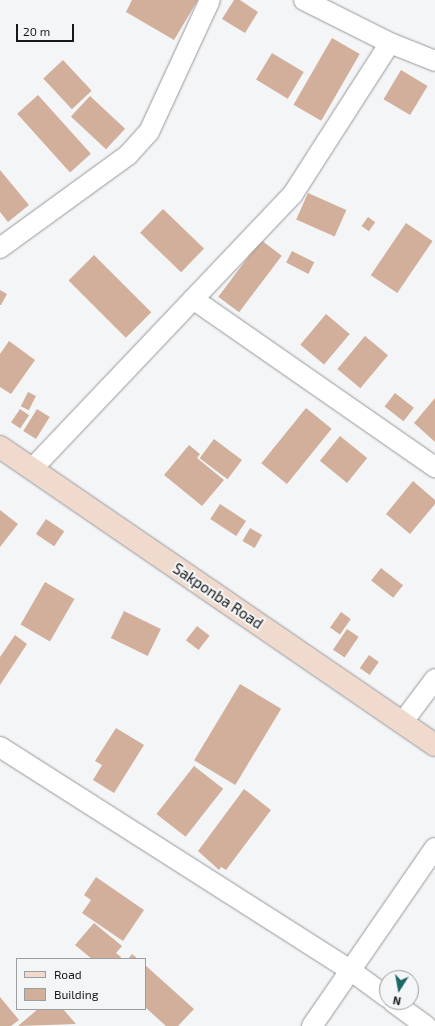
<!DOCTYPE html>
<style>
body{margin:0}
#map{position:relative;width:435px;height:1026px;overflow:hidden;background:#f4f5f7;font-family:"Exo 2",sans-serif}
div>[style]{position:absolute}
.building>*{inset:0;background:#d2af9b;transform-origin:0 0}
.roads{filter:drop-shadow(0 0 1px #979799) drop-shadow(0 0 1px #979799)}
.street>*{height:20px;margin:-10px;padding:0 10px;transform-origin:10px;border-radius:10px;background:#fff}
.secondary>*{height:22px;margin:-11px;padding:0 11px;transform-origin:11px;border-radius:11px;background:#f0dace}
span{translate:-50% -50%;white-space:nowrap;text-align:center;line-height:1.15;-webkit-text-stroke:4px #f4f5f7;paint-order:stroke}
.street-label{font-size:15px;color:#171818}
.legend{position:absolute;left:16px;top:958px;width:130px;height:52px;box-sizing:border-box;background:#f4f5f7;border:1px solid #9c9d9e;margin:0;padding:5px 7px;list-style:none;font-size:12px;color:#171818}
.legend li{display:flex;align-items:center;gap:8px;height:20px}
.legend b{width:20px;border:1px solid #9c9d9e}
.north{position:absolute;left:379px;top:970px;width:40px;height:40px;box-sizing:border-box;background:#f4f5f7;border:1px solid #9c9d9e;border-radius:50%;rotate:191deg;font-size:11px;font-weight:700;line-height:16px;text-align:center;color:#171818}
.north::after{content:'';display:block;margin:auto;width:14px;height:18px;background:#1a6765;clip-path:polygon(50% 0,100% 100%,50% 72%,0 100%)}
.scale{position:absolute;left:16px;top:24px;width:58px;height:18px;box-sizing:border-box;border:2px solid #171818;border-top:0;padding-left:5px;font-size:12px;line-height:14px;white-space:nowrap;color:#171818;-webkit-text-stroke:3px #f4f5f7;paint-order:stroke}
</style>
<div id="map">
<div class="building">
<div style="clip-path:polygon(132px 0,198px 0,174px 40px,126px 12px)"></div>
<div style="clip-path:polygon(234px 0,240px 0,258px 12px,245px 33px,222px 19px)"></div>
<div style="left:332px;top:38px;width:32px;height:77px;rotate:30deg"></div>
<div style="left:272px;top:53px;width:37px;height:31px;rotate:31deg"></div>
<div style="left:63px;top:60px;width:42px;height:27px;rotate:47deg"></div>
<div style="left:401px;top:70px;width:31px;height:34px;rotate:31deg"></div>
<div style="left:38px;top:95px;width:79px;height:28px;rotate:48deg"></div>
<div style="left:90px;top:96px;width:48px;height:28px;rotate:43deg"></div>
<div style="clip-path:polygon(0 170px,29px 205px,8px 222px,0 212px)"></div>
<div style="left:308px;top:193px;width:42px;height:29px;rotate:24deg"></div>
<div style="left:163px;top:209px;width:57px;height:33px;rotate:44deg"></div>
<div style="left:368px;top:217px;width:9px;height:11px;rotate:36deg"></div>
<div style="left:406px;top:223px;width:32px;height:63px;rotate:34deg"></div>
<div style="left:261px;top:240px;width:26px;height:71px;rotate:37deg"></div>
<div style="left:292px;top:251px;width:25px;height:13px;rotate:27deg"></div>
<div style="left:94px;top:255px;width:81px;height:36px;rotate:45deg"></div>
<div style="clip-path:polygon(0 290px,7px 294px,1px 305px,0 305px)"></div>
<div style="left:326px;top:314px;width:31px;height:40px;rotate:40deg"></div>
<div style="left:365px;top:336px;width:30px;height:43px;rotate:40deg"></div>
<div style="clip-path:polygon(9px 341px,35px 360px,11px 394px,0 387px,0 354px)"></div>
<div style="left:28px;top:392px;width:9px;height:16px;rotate:27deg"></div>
<div style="left:395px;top:393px;width:24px;height:17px;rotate:38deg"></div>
<div style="clip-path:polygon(435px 398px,435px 442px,414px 423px)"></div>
<div style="left:306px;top:408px;width:33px;height:71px;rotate:39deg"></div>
<div style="left:20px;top:409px;width:11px;height:16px;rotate:34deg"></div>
<div style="left:37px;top:409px;width:15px;height:26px;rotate:32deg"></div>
<div style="left:340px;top:436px;width:35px;height:32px;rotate:39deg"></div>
<div style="left:214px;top:439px;width:35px;height:24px;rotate:37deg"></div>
<div style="clip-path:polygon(189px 445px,200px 454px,197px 458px,224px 480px,202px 506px,164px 475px)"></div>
<div style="clip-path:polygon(413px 481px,435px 500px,435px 504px,410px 534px,386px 514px)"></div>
<div style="left:220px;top:504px;width:31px;height:18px;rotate:33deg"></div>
<div style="clip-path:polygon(0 510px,18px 524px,0 547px)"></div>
<div style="left:46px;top:519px;width:22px;height:18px;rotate:34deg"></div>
<div style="left:250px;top:528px;width:14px;height:15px;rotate:30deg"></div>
<div style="left:381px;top:568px;width:28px;height:16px;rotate:38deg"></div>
<div style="left:45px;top:582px;width:34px;height:49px;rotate:30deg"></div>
<div style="left:124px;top:611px;width:41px;height:30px;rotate:26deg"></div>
<div style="left:341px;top:612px;width:12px;height:19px;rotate:35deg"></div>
<div style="left:197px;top:626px;width:16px;height:18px;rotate:38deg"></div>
<div style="left:347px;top:629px;width:14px;height:25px;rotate:34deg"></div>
<div style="clip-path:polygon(15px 635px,27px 644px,0 685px,0 657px)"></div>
<div style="left:369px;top:655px;width:12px;height:16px;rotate:35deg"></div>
<div style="left:240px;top:684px;width:48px;height:89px;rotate:31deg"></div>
<div style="clip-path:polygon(116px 728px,144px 745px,114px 793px,93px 780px,102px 765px,95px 761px)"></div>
<div style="left:194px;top:766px;width:37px;height:61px;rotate:38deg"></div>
<div style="clip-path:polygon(244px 789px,271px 810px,226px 870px,221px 867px,219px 870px,198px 851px)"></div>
<div style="clip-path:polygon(96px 877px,144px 910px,123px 941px,82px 913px,91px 900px,84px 895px)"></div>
<div style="clip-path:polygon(94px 923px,122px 946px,116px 953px,121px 957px,120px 959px,92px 959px,75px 945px)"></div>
<div style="clip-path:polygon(132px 954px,138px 959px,128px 959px)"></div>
<div style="clip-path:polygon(145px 965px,194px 1009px,178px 1026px,166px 1026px,145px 1007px)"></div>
<div style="clip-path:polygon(0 997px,19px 1020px,11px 1026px,0 1026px)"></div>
<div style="clip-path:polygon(38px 1009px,63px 1009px,76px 1024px,18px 1026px)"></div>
</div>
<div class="roads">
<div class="street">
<div style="left:304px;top:0;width:96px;rotate:26.6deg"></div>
<div style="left:390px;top:43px;width:48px;rotate:21.8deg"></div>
<div style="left:0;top:248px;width:158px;rotate:-36deg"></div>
<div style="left:128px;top:155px;width:31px;rotate:-48deg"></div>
<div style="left:149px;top:132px;width:145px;rotate:-65.2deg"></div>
<div style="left:193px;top:299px;width:295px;rotate:34.8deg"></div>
<div style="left:32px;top:469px;width:379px;rotate:-46.5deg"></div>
<div style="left:293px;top:194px;width:179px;rotate:-57.3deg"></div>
<div style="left:402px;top:723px;width:55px;rotate:-53.1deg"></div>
<div style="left:0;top:747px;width:415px;rotate:32.5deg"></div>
<div style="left:350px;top:970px;width:46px;rotate:36.1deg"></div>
<div style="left:393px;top:1002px;width:41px;rotate:36deg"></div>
<div style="left:312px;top:1026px;width:216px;rotate:-55.4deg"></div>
</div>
<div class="secondary">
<div style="left:0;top:447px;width:527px;rotate:34.41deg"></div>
</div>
</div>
<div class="street-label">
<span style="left:218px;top:596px;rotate:34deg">Sakponba Road</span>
</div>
<ul class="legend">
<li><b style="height:5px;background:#f0dace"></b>Road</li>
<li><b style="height:11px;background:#d2af9b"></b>Building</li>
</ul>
<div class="north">N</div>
<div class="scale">20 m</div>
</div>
